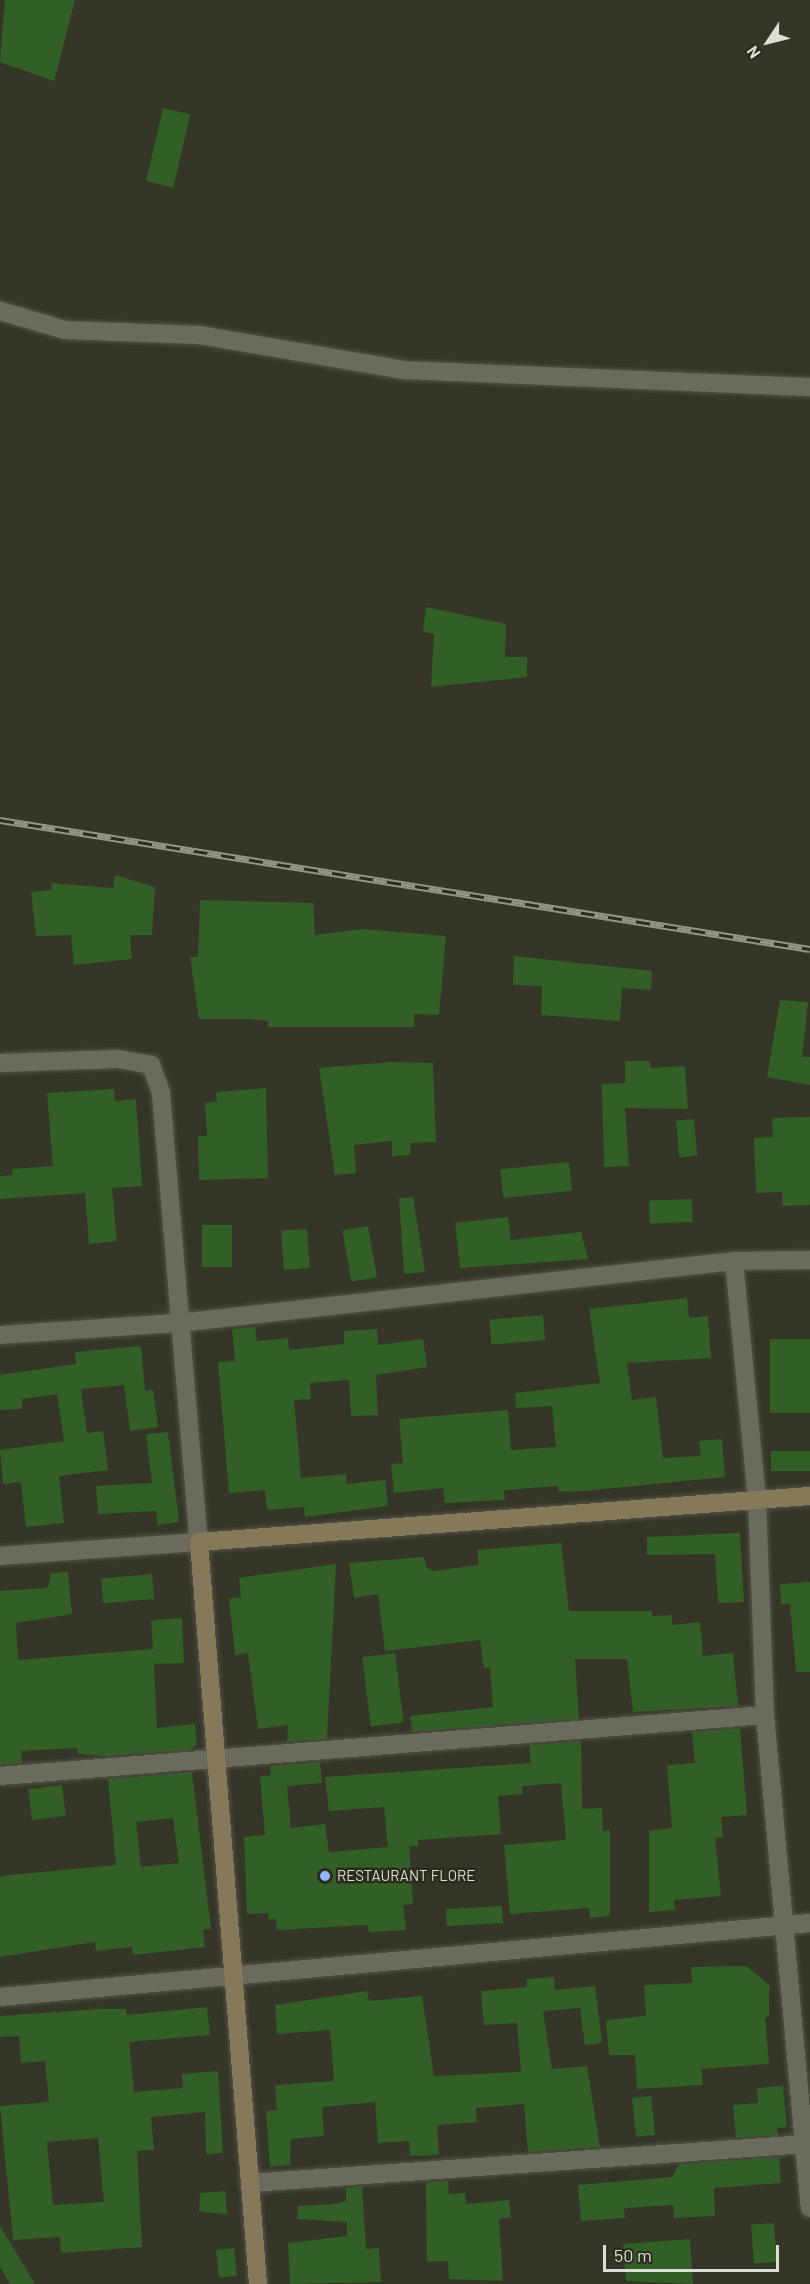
<!DOCTYPE html>
<style>
body{margin:0}
#map{position:relative;width:810px;height:2284px;overflow:hidden;background:#353628;font-family:Barlow,sans-serif}
div>[style]{position:absolute}
.building>*{inset:0;background:#315f26;transform-origin:0 0}
.roads{filter:drop-shadow(0 0 2px #535347) drop-shadow(0 0 2px #535347)}
.street>*{height:18px;margin:-9px;padding:0 9px;transform-origin:9px;border-radius:9px;background:#6a6b5c}
.secondary>*{height:18px;margin:-9px;padding:0 9px;transform-origin:9px;border-radius:9px;background:#867959}
.rail>*{height:7px;margin-top:-3.5px;transform-origin:0;background:repeating-linear-gradient(90deg,#2b2b1e 0 14px,#949589 0 28px);box-sizing:border-box;border-block:2px solid #949589}
.dots>*{width:16px;height:16px;translate:-50% -50%;box-sizing:border-box;border:3px solid #2b2b1e;border-radius:50%}
span{translate:-50% -50%;white-space:nowrap;text-align:center;line-height:1.15;-webkit-text-stroke:5px #2b2b1e;paint-order:stroke}
.poi-label{font-size:15px;color:#ddded5}
.left{translate:0 -50%;text-align:left}
.north{position:absolute;left:738px;top:12px;width:60px;height:60px;-webkit-text-stroke:4px #2b2b1e;paint-order:stroke;rotate:235deg;font-size:16px;font-weight:700;line-height:24px;text-align:center;color:#ddded5}
.north::after{content:'';display:block;margin:auto;width:21px;height:27px;background:#ddded5;clip-path:polygon(50% 0,100% 100%,50% 72%,0 100%)}
.scale{position:absolute;left:603px;top:2245px;width:176px;height:27px;box-sizing:border-box;border:3px solid #ddded5;border-top:0;padding-left:8px;font-size:18px;line-height:21px;white-space:nowrap;color:#ddded5;-webkit-text-stroke:4px #2b2b1e;paint-order:stroke}
</style>
<div id="map">
<div class="building">
<div style="clip-path:polygon(5px 0,75px 0,54px 81px,0 62px)"></div>
<div style="left:163px;top:108px;width:28px;height:75px;rotate:13deg"></div>
<div style="clip-path:polygon(426px 607px,506px 624px,505px 657px,527px 657px,527px 677px,431px 687px,434px 634px,423px 632px)"></div>
<div style="clip-path:polygon(115px 875px,155px 887px,152px 935px,130px 935px,132px 959px,74px 965px,71px 935px,36px 936px,31px 892px,52px 890px,51px 883px,113px 888px)"></div>
<div style="clip-path:polygon(200px 900px,313px 903px,315px 935px,363px 929px,446px 936px,439px 1015px,414px 1014px,414px 1027px,268px 1027px,268px 1021px,250px 1019px,199px 1019px,190px 957px,198px 957px)"></div>
<div style="clip-path:polygon(514px 956px,652px 971px,651px 990px,622px 988px,620px 1021px,541px 1015px,542px 986px,513px 985px)"></div>
<div style="clip-path:polygon(780px 1000px,808px 1002px,802px 1057px,810px 1057px,810px 1085px,767px 1077px)"></div>
<div style="clip-path:polygon(625px 1061px,650px 1061px,650px 1068px,685px 1066px,688px 1109px,625px 1108px,629px 1166px,604px 1167px,602px 1084px,625px 1083px)"></div>
<div style="clip-path:polygon(391px 1062px,433px 1063px,436px 1142px,410px 1143px,411px 1155px,392px 1156px,392px 1141px,354px 1145px,356px 1173px,335px 1175px,319px 1068px)"></div>
<div style="clip-path:polygon(266px 1088px,268px 1178px,199px 1180px,198px 1136px,207px 1136px,205px 1103px,217px 1102px,216px 1092px)"></div>
<div style="clip-path:polygon(114px 1089px,115px 1101px,136px 1099px,142px 1186px,112px 1188px,117px 1241px,89px 1244px,85px 1193px,0 1199px,0 1176px,13px 1175px,12px 1169px,53px 1166px,47px 1093px)"></div>
<div style="clip-path:polygon(810px 1117px,810px 1205px,783px 1206px,782px 1192px,756px 1193px,754px 1138px,773px 1137px,772px 1118px)"></div>
<div style="left:694px;top:1119px;width:37px;height:18px;rotate:85deg"></div>
<div style="left:569px;top:1162px;width:29px;height:69px;rotate:84deg"></div>
<div style="clip-path:polygon(413px 1197px,425px 1272px,404px 1274px,399px 1198px)"></div>
<div style="left:692px;top:1199px;width:23px;height:43px;rotate:88deg"></div>
<div style="clip-path:polygon(508px 1217px,511px 1240px,581px 1232px,588px 1259px,460px 1268px,455px 1223px)"></div>
<div style="left:202px;top:1225px;width:30px;height:42px"></div>
<div style="left:368px;top:1226px;width:52px;height:26px;rotate:80deg"></div>
<div style="left:307px;top:1229px;width:39px;height:26px;rotate:86deg"></div>
<div style="clip-path:polygon(687px 1298px,689px 1318px,708px 1316px,711px 1358px,627px 1363px,632px 1400px,656px 1397px,663px 1458px,701px 1456px,699px 1441px,722px 1439px,725px 1477px,584px 1491px,558px 1492px,558px 1486px,504px 1490px,505px 1500px,445px 1503px,443px 1488px,394px 1493px,391px 1464px,403px 1463px,399px 1419px,508px 1410px,511px 1450px,556px 1447px,552px 1406px,516px 1408px,515px 1393px,600px 1383px,589px 1309px)"></div>
<div style="left:543px;top:1315px;width:25px;height:54px;rotate:85deg"></div>
<div style="clip-path:polygon(255px 1327px,257px 1341px,288px 1338px,289px 1350px,344px 1344px,344px 1331px,377px 1329px,378px 1345px,423px 1339px,427px 1367px,376px 1375px,378px 1415px,351px 1416px,349px 1380px,310px 1383px,311px 1399px,294px 1400px,301px 1478px,346px 1474px,347px 1484px,385px 1480px,388px 1506px,305px 1517px,304px 1507px,267px 1510px,265px 1490px,229px 1493px,218px 1362px,235px 1361px,232px 1329px)"></div>
<div style="left:810px;top:1339px;width:74px;height:40px;rotate:90deg"></div>
<div style="clip-path:polygon(141px 1346px,145px 1391px,153px 1390px,158px 1427px,130px 1431px,124px 1385px,81px 1389px,87px 1433px,103px 1431px,108px 1470px,59px 1476px,64px 1523px,26px 1527px,21px 1482px,3px 1484px,0 1450px,64px 1441px,57px 1394px,22px 1399px,22px 1409px,0 1410px,0 1375px,76px 1364px,75px 1352px)"></div>
<div style="clip-path:polygon(168px 1432px,179px 1522px,158px 1525px,156px 1511px,98px 1514px,96px 1486px,152px 1483px,146px 1434px)"></div>
<div style="left:810px;top:1451px;width:20px;height:39px;rotate:90deg"></div>
<div style="clip-path:polygon(740px 1533px,744px 1602px,718px 1603px,715px 1554px,647px 1555px,647px 1537px)"></div>
<div style="clip-path:polygon(561px 1543px,569px 1611px,652px 1611px,652px 1616px,672px 1615px,672px 1625px,700px 1622px,703px 1656px,733px 1653px,738px 1706px,633px 1712px,627px 1659px,575px 1659px,579px 1719px,412px 1732px,410px 1716px,493px 1707px,490px 1667px,484px 1668px,480px 1640px,385px 1651px,378px 1594px,354px 1598px,349px 1563px,424px 1557px,426px 1567px,433px 1571px,479px 1565px,477px 1550px)"></div>
<div style="clip-path:polygon(336px 1564px,327px 1739px,287px 1742px,288px 1725px,258px 1729px,248px 1653px,235px 1655px,229px 1599px,241px 1597px,239px 1578px)"></div>
<div style="clip-path:polygon(68px 1572px,72px 1614px,16px 1623px,18px 1660px,153px 1649px,151px 1620px,182px 1618px,184px 1663px,154px 1664px,157px 1728px,195px 1724px,197px 1744px,190px 1750px,106px 1756px,78px 1754px,77px 1748px,21px 1751px,22px 1763px,0 1765px,0 1591px,48px 1588px,51px 1573px)"></div>
<div style="left:152px;top:1574px;width:25px;height:51px;rotate:85deg"></div>
<div style="clip-path:polygon(810px 1582px,810px 1672px,796px 1672px,790px 1604px,781px 1604px,780px 1584px)"></div>
<div style="left:395px;top:1653px;width:70px;height:33px;rotate:83deg"></div>
<div style="clip-path:polygon(740px 1728px,747px 1815px,721px 1817px,723px 1837px,715px 1838px,721px 1896px,674px 1900px,675px 1910px,649px 1912px,649px 1831px,672px 1828px,667px 1765px,695px 1763px,692px 1732px)"></div>
<div style="clip-path:polygon(581px 1741px,582px 1809px,602px 1808px,603px 1831px,610px 1830px,610px 1916px,590px 1918px,589px 1908px,510px 1914px,504px 1845px,566px 1840px,561px 1783px,522px 1786px,523px 1794px,498px 1796px,501px 1834px,418px 1840px,418px 1846px,409px 1846px,413px 1904px,403px 1905px,406px 1930px,369px 1932px,368px 1925px,277px 1930px,276px 1919px,269px 1920px,268px 1913px,247px 1914px,244px 1837px,265px 1835px,260px 1777px,271px 1775px,270px 1766px,320px 1762px,322px 1783px,287px 1786px,291px 1828px,325px 1824px,329px 1852px,388px 1847px,384px 1807px,329px 1811px,325px 1777px,531px 1763px,529px 1745px)"></div>
<div style="clip-path:polygon(evenodd,192px 1772px,211px 1929px,203px 1930px,205px 1947px,133px 1955px,132px 1947px,96px 1951px,95px 1942px,0 1957px,0 1876px,116px 1865px,108px 1779px,192px 1772px,173px 1818px,179px 1863px,141px 1867px,136px 1822px,173px 1818px)"></div>
<div style="left:62px;top:1785px;width:31px;height:34px;rotate:83deg"></div>
<div style="left:502px;top:1906px;width:17px;height:56px;rotate:87deg"></div>
<div style="clip-path:polygon(746px 1966px,769px 1985px,769px 2017px,765px 2017px,769px 2064px,701px 2069px,703px 2085px,637px 2089px,635px 2055px,609px 2055px,606px 2020px,646px 2016px,644px 1985px,692px 1983px,691px 1967px)"></div>
<div style="clip-path:polygon(554px 1977px,555px 1990px,595px 1986px,602px 2043px,585px 2045px,580px 2008px,543px 2011px,552px 2069px,587px 2066px,600px 2147px,528px 2152px,524px 2104px,476px 2108px,477px 2122px,437px 2125px,439px 2155px,410px 2156px,409px 2141px,378px 2143px,375px 2102px,322px 2107px,324px 2136px,291px 2139px,290px 2165px,270px 2167px,266px 2111px,277px 2110px,275px 2085px,334px 2081px,330px 2030px,277px 2034px,275px 2005px,367px 1991px,369px 2001px,422px 1996px,434px 2076px,521px 2072px,517px 2023px,484px 2025px,481px 1991px,527px 1987px,526px 1979px)"></div>
<div style="clip-path:polygon(evenodd,207px 2007px,210px 2035px,129px 2042px,134px 2092px,183px 2088px,182px 2074px,218px 2071px,223px 2153px,206px 2154px,205px 2112px,151px 2117px,154px 2150px,137px 2151px,142px 2247px,61px 2253px,60px 2237px,13px 2240px,0 2106px,49px 2102px,45px 2061px,21px 2063px,19px 2036px,0 2037px,0 2016px,98px 2009px,126px 2009px,127px 2015px,207px 2007px,98px 2138px,104px 2202px,53px 2205px,47px 2142px,98px 2138px)"></div>
<div style="clip-path:polygon(783px 2086px,787px 2127px,777px 2128px,778px 2135px,736px 2138px,733px 2105px,758px 2103px,757px 2088px)"></div>
<div style="left:651px;top:2096px;width:39px;height:19px;rotate:84deg"></div>
<div style="clip-path:polygon(779px 2157px,781px 2183px,714px 2188px,715px 2216px,674px 2218px,673px 2205px,624px 2208px,625px 2218px,581px 2221px,578px 2185px,672px 2177px,679px 2164px)"></div>
<div style="clip-path:polygon(448px 2181px,449px 2194px,465px 2193px,466px 2204px,509px 2200px,511px 2218px,499px 2219px,503px 2281px,449px 2279px,448px 2261px,427px 2262px,426px 2182px)"></div>
<div style="clip-path:polygon(362px 2186px,366px 2249px,379px 2248px,381px 2282px,290px 2284px,288px 2243px,347px 2236px,347px 2222px,297px 2219px,298px 2206px,335px 2204px,346px 2201px,346px 2188px)"></div>
<div style="clip-path:polygon(225px 2191px,227px 2214px,199px 2212px,200px 2193px)"></div>
<div style="left:774px;top:2223px;width:39px;height:23px;rotate:86deg"></div>
<div style="clip-path:polygon(0 2226px,22px 2262px,35px 2284px,10px 2284px,0 2267px)"></div>
<div style="clip-path:polygon(690px 2239px,693px 2284px,626px 2281px,623px 2244px)"></div>
<div style="left:234px;top:2248px;width:28px;height:18px;rotate:84deg"></div>
</div>
<div class="roads">
<div class="street">
<div style="left:0;top:311px;width:68px;rotate:16.3deg"></div>
<div style="left:65px;top:330px;width:134px;rotate:2.1deg"></div>
<div style="left:199px;top:335px;width:207px;rotate:9.7deg"></div>
<div style="left:403px;top:370px;width:407px;rotate:2.4deg"></div>
<div style="left:0;top:1063px;width:118px;rotate:-1.9deg"></div>
<div style="left:118px;top:1059px;width:34px;rotate:10deg"></div>
<div style="left:151px;top:1065px;width:30px;rotate:70deg"></div>
<div style="left:161px;top:1093px;width:451px;rotate:85.2deg"></div>
<div style="left:199px;top:1542px;width:199px;rotate:176deg"></div>
<div style="left:734px;top:1261px;width:238px;rotate:84.5deg"></div>
<div style="left:757px;top:1498px;width:217px;rotate:87.9deg"></div>
<div style="left:765px;top:1715px;width:495px;rotate:84.8deg"></div>
<div style="left:0;top:1335px;width:178px;rotate:-3.9deg"></div>
<div style="left:178px;top:1323px;width:559px;rotate:-6.36deg"></div>
<div style="left:734px;top:1261px;width:76px;rotate:-0.8deg"></div>
<div style="left:0;top:1776px;width:767px;rotate:-4.56deg"></div>
<div style="left:0;top:1997px;width:813px;rotate:-5.22deg"></div>
<div style="left:250px;top:2183px;width:557px;rotate:-4.01deg"></div>
</div>
<div class="secondary">
<div style="left:258px;top:2284px;width:744px;rotate:-94.55deg"></div>
<div style="left:199px;top:1542px;width:613px;rotate:-4.31deg"></div>
</div>
</div>
<div class="rail">
<div style="left:0;top:820px;width:820px;rotate:9.05deg"></div>
</div>
<div class="dots">
<div style="left:325px;top:1876px;background:#92b7fd"></div>
</div>
<div class="poi-label">
<span class="left" style="left:337px;top:1876px">RESTAURANT FLORE</span>
</div>
<div class="north">N</div>
<div class="scale">50 m</div>
</div>
